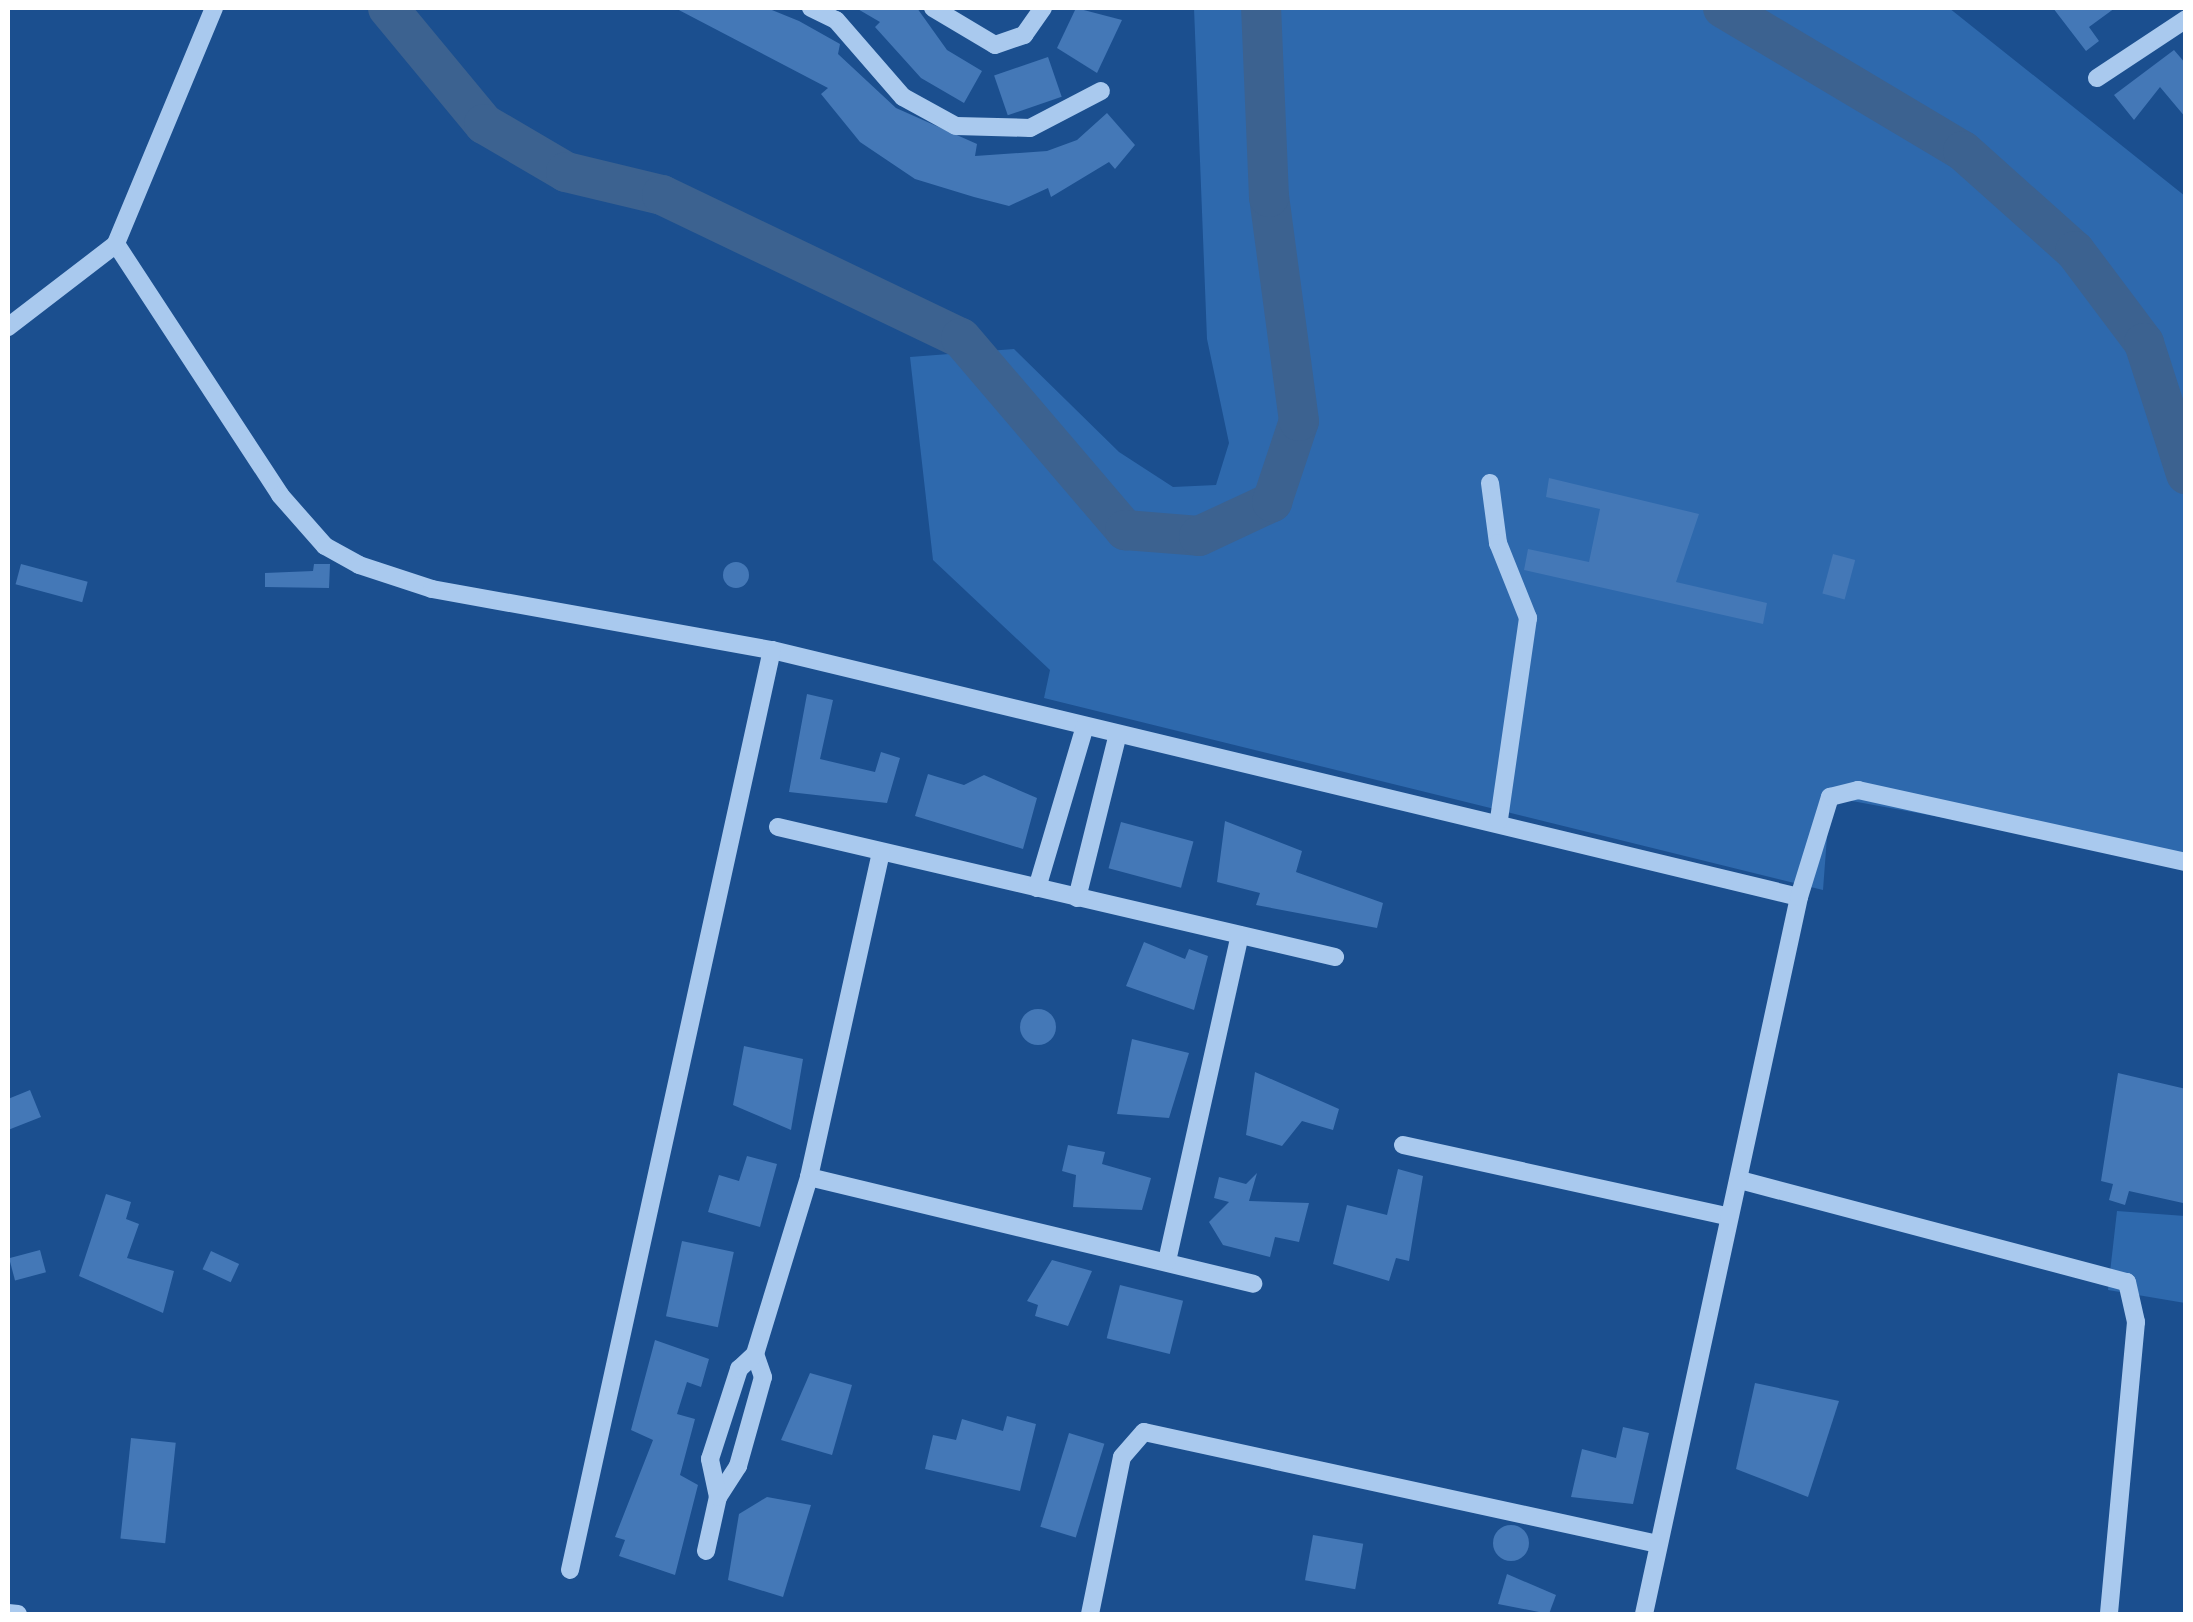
<!DOCTYPE html>
<style>
body{margin:0}
#map{position:relative;width:2193px;height:1622px;overflow:hidden;background:#1b4f8f;font-family:"PT Sans Narrow",sans-serif}
div>[style]{position:absolute}
.green>*{inset:0;background:#2e69ad}
.river>*{height:40px;margin:-20px;padding:0 20px;transform-origin:20px;border-radius:20px;background:#3c6290}
.building>*{inset:0;background:#4478b7;transform-origin:0 0}
.round{border-radius:50%}
.minor>*{height:18px;margin:-9px;padding:0 9px;transform-origin:9px;border-radius:9px;background:#a9c9ee}
span{translate:-50% -50%;white-space:nowrap;text-align:center;line-height:1.15;-webkit-text-stroke:8px #1b4f8f;paint-order:stroke}
.frame{position:absolute;inset:0;border:10px solid #fff;pointer-events:none}
</style>
<div id="map">
<div class="green">
<div style="clip-path:polygon(1194px 8px,1949px 8px,2185px 196px,2185px 862px,1830px 797px,1823px 890px,1044px 698px,1050px 670px,933px 560px,910px 357px,1014px 349px,1119px 452px,1173px 487px,1216px 485px,1229px 443px,1207px 339px)"></div>
<div style="clip-path:polygon(2117px 1211px,2185px 1216px,2185px 1303px,2108px 1290px)"></div>
</div>
<div class="river">
<div style="left:388px;top:8px;width:151px;rotate:50.4deg"></div>
<div style="left:484px;top:124px;width:95px;rotate:30.3deg"></div>
<div style="left:566px;top:172px;width:99px;rotate:13.5deg"></div>
<div style="left:662px;top:195px;width:331px;rotate:25.6deg"></div>
<div style="left:961px;top:338px;width:253px;rotate:49.5deg"></div>
<div style="left:1125px;top:530px;width:74px;rotate:4.6deg"></div>
<div style="left:1199px;top:536px;width:81px;rotate:-25deg"></div>
<div style="left:1272px;top:502px;width:85px;rotate:-71.6deg"></div>
<div style="left:1299px;top:421px;width:226px;rotate:-97.6deg"></div>
<div style="left:1269px;top:197px;width:189px;rotate:-92.4deg"></div>
<div style="left:1723px;top:8px;width:279px;rotate:30.8deg"></div>
<div style="left:1963px;top:151px;width:150px;rotate:41.8deg"></div>
<div style="left:2075px;top:251px;width:115px;rotate:53.1deg"></div>
<div style="left:2144px;top:343px;width:138px;rotate:72.2deg"></div>
</div>
<div class="building">
<div style="clip-path:polygon(675px 8px,767px 8px,799px 21px,840px 44px,838px 54px,896px 108px,977px 144px,975px 156px,1047px 151px,1077px 140px,1107px 113px,1135px 145px,1115px 169px,1109px 162px,1051px 197px,1048px 188px,1009px 206px,974px 197px,915px 179px,860px 142px,821px 94px,828px 88px)"></div>
<div style="clip-path:polygon(856px 8px,917px 8px,947px 50px,982px 71px,964px 103px,921px 78px,875px 27px,880px 22px)"></div>
<div style="clip-path:polygon(1076px 8px,1122px 20px,1097px 73px,1057px 48px)"></div>
<div style="clip-path:polygon(2053px 8px,2115px 8px,2089px 27px,2099px 41px,2086px 51px)"></div>
<div style="clip-path:polygon(2174px 50px,2186px 64px,2186px 118px,2160px 87px,2134px 120px,2114px 95px)"></div>
<div style="left:1048px;top:57px;width:42px;height:57px;rotate:71deg"></div>
<div style="clip-path:polygon(1549px 478px,1699px 514px,1676px 582px,1767px 603px,1763px 624px,1524px 570px,1528px 549px,1589px 562px,1600px 509px,1546px 497px)"></div>
<div style="left:1833px;top:554px;width:23px;height:41px;rotate:15deg"></div>
<div class="round" style="left:723px;top:562px;width:26px;height:26px"></div>
<div style="left:21px;top:564px;width:69px;height:21px;rotate:15deg"></div>
<div style="clip-path:polygon(314px 564px,330px 564px,329px 588px,265px 587px,265px 573px,313px 571px)"></div>
<div style="clip-path:polygon(807px 694px,833px 700px,820px 759px,875px 772px,881px 752px,900px 758px,887px 803px,789px 792px)"></div>
<div style="clip-path:polygon(928px 774px,964px 785px,984px 775px,1037px 798px,1023px 849px,915px 816px)"></div>
<div style="clip-path:polygon(1225px 821px,1302px 851px,1296px 872px,1383px 903px,1377px 928px,1256px 905px,1260px 893px,1217px 882px)"></div>
<div style="left:1121px;top:822px;width:75px;height:48px;rotate:15deg"></div>
<div style="clip-path:polygon(1144px 942px,1185px 959px,1189px 949px,1208px 956px,1194px 1010px,1126px 986px)"></div>
<div class="round" style="left:1020px;top:1009px;width:36px;height:36px"></div>
<div style="clip-path:polygon(1132px 1039px,1189px 1053px,1169px 1118px,1117px 1114px)"></div>
<div style="clip-path:polygon(744px 1046px,803px 1059px,791px 1130px,733px 1105px)"></div>
<div style="clip-path:polygon(1255px 1072px,1339px 1109px,1333px 1130px,1302px 1121px,1282px 1146px,1246px 1135px)"></div>
<div style="clip-path:polygon(2118px 1073px,2186px 1089px,2183px 1203px,2129px 1191px,2125px 1205px,2109px 1200px,2113px 1184px,2101px 1181px)"></div>
<div style="clip-path:polygon(30px 1090px,41px 1117px,8px 1130px,8px 1099px)"></div>
<div style="clip-path:polygon(1068px 1145px,1105px 1152px,1102px 1164px,1151px 1178px,1142px 1210px,1073px 1207px,1076px 1175px,1062px 1171px)"></div>
<div style="clip-path:polygon(747px 1156px,777px 1164px,760px 1227px,708px 1212px,719px 1175px,739px 1181px)"></div>
<div style="clip-path:polygon(1398px 1169px,1423px 1176px,1409px 1261px,1396px 1258px,1389px 1281px,1333px 1264px,1347px 1205px,1387px 1215px)"></div>
<div style="clip-path:polygon(1257px 1173px,1249px 1201px,1309px 1203px,1299px 1242px,1275px 1237px,1270px 1257px,1223px 1245px,1209px 1222px,1229px 1202px,1214px 1198px,1219px 1177px,1246px 1184px)"></div>
<div style="clip-path:polygon(106px 1194px,131px 1202px,126px 1219px,139px 1224px,127px 1258px,174px 1271px,163px 1313px,79px 1276px)"></div>
<div style="left:682px;top:1241px;width:53px;height:77px;rotate:12deg"></div>
<div style="left:40px;top:1250px;width:23px;height:32px;rotate:75deg"></div>
<div style="left:211px;top:1251px;width:31px;height:20px;rotate:25deg"></div>
<div style="clip-path:polygon(1052px 1260px,1092px 1271px,1068px 1326px,1035px 1316px,1038px 1305px,1027px 1301px)"></div>
<div style="left:1120px;top:1285px;width:65px;height:55px;rotate:14deg"></div>
<div style="clip-path:polygon(655px 1340px,709px 1359px,701px 1387px,687px 1382px,677px 1414px,695px 1419px,680px 1475px,698px 1485px,675px 1575px,619px 1556px,625px 1540px,615px 1537px,653px 1440px,631px 1430px)"></div>
<div style="clip-path:polygon(810px 1373px,852px 1385px,832px 1455px,781px 1440px)"></div>
<div style="clip-path:polygon(1755px 1383px,1839px 1401px,1808px 1497px,1736px 1469px)"></div>
<div style="clip-path:polygon(1007px 1416px,1036px 1424px,1020px 1491px,925px 1469px,933px 1435px,956px 1440px,962px 1419px,1003px 1431px)"></div>
<div style="clip-path:polygon(1623px 1427px,1649px 1433px,1633px 1504px,1571px 1497px,1582px 1449px,1616px 1458px)"></div>
<div style="left:1069px;top:1433px;width:37px;height:98px;rotate:17deg"></div>
<div style="left:131px;top:1438px;width:45px;height:101px;rotate:6deg"></div>
<div style="clip-path:polygon(767px 1497px,811px 1505px,783px 1597px,728px 1580px,739px 1514px)"></div>
<div class="round" style="left:1493px;top:1525px;width:36px;height:36px"></div>
<div style="left:1313px;top:1535px;width:51px;height:46px;rotate:10deg"></div>
<div style="clip-path:polygon(1507px 1574px,1556px 1595px,1549px 1614px,1498px 1604px)"></div>
</div>
<div class="minor">
<div style="left:214px;top:8px;width:256px;rotate:112.6deg"></div>
<div style="left:116px;top:244px;width:300px;rotate:56.8deg"></div>
<div style="left:280px;top:495px;width:68px;rotate:48.6deg"></div>
<div style="left:325px;top:546px;width:39px;rotate:29deg"></div>
<div style="left:359px;top:565px;width:77px;rotate:18.2deg"></div>
<div style="left:432px;top:589px;width:345px;rotate:10.2deg"></div>
<div style="left:772px;top:650px;width:1056px;rotate:13.52deg"></div>
<div style="left:811px;top:8px;width:28px;rotate:26deg"></div>
<div style="left:836px;top:20px;width:102px;rotate:49deg"></div>
<div style="left:903px;top:97px;width:60px;rotate:28.7deg"></div>
<div style="left:956px;top:126px;width:74px;rotate:1.5deg"></div>
<div style="left:1030px;top:128px;width:80px;rotate:-27.5deg"></div>
<div style="left:933px;top:8px;width:72px;rotate:30.8deg"></div>
<div style="left:995px;top:45px;width:31px;rotate:-19deg"></div>
<div style="left:1024px;top:35px;width:33px;rotate:-55deg"></div>
<div style="left:2097px;top:78px;width:107px;rotate:-33.5deg"></div>
<div style="left:8px;top:327px;width:136px;rotate:-37.5deg"></div>
<div style="left:1490px;top:483px;width:61px;rotate:82.4deg"></div>
<div style="left:1498px;top:543px;width:81px;rotate:68.2deg"></div>
<div style="left:1528px;top:618px;width:204px;rotate:98.2deg"></div>
<div style="left:778px;top:827px;width:572px;rotate:13.14deg"></div>
<div style="left:1037px;top:888px;width:169px;rotate:-73.5deg"></div>
<div style="left:1077px;top:898px;width:169px;rotate:-76deg"></div>
<div style="left:1403px;top:1145px;width:332px;rotate:12.4deg"></div>
<div style="left:809px;top:1177px;width:457px;rotate:13.5deg"></div>
<div style="left:1740px;top:1180px;width:400px;rotate:14.8deg"></div>
<div style="left:2127px;top:1282px;width:41px;rotate:77.3deg"></div>
<div style="left:2136px;top:1322px;width:293px;rotate:95.3deg"></div>
<div style="left:1167px;top:1261px;width:334px;rotate:-77.4deg"></div>
<div style="left:718px;top:1497px;width:37px;rotate:-57deg"></div>
<div style="left:738px;top:1466px;width:92px;rotate:-74.3deg"></div>
<div style="left:763px;top:1377px;width:24px;rotate:-109deg"></div>
<div style="left:706px;top:1551px;width:55px;rotate:-77.5deg"></div>
<div style="left:718px;top:1497px;width:39px;rotate:-102deg"></div>
<div style="left:710px;top:1459px;width:95px;rotate:-72.1deg"></div>
<div style="left:739px;top:1369px;width:22px;rotate:-43deg"></div>
<div style="left:755px;top:1354px;width:185px;rotate:-73deg"></div>
<div style="left:809px;top:1177px;width:333px;rotate:-77.5deg"></div>
<div style="left:570px;top:1570px;width:942px;rotate:-77.62deg"></div>
<div style="left:8px;top:1613px;width:10px;rotate:6deg"></div>
<div style="left:1090px;top:1614px;width:160px;rotate:-78.5deg"></div>
<div style="left:1122px;top:1457px;width:33px;rotate:-49deg"></div>
<div style="left:1144px;top:1432px;width:526px;rotate:12.29deg"></div>
<div style="left:1644px;top:1614px;width:734px;rotate:-77.8deg"></div>
<div style="left:1799px;top:897px;width:105px;rotate:-72.8deg"></div>
<div style="left:1830px;top:797px;width:29px;rotate:-14deg"></div>
<div style="left:1858px;top:790px;width:336px;rotate:12.4deg"></div>
</div>
<div class="frame"></div>
</div>
